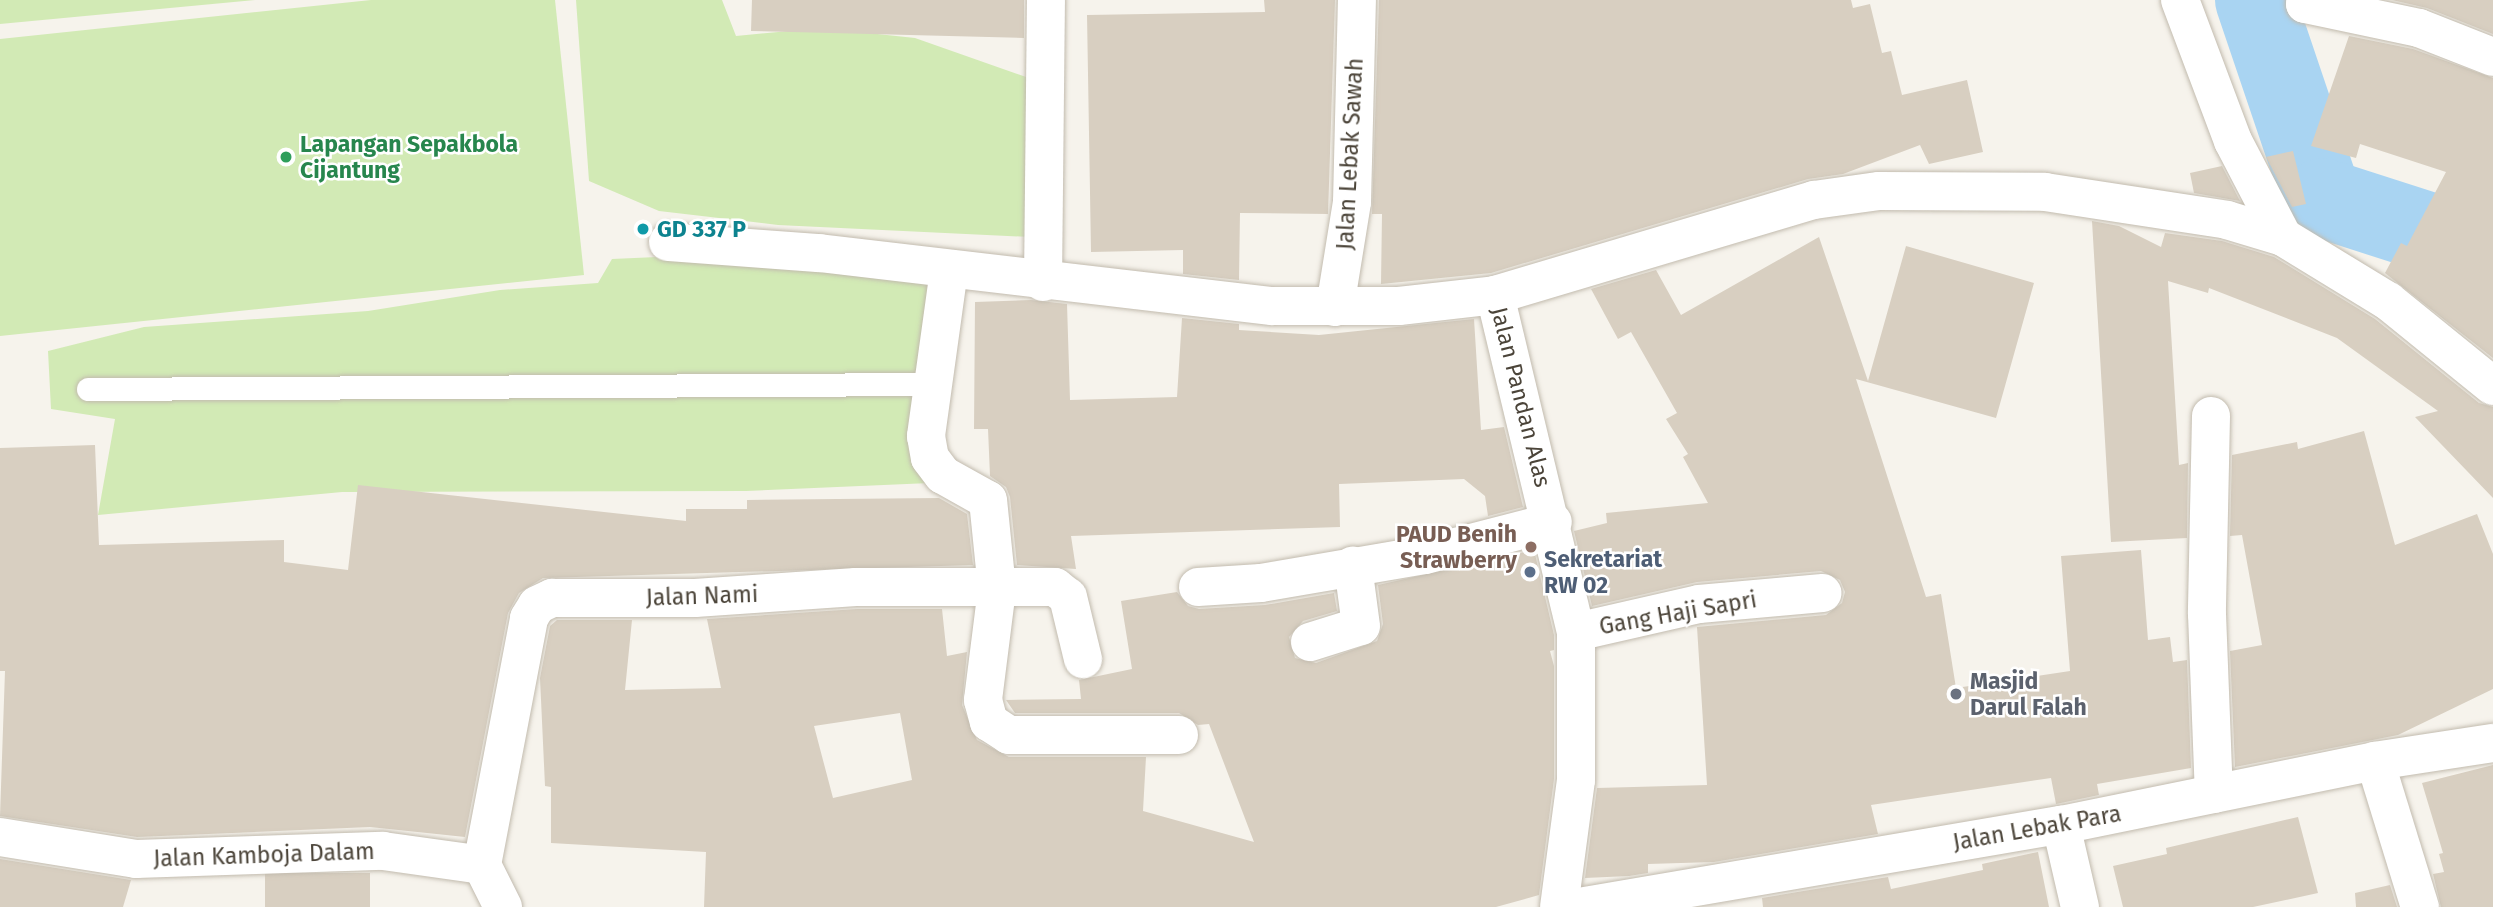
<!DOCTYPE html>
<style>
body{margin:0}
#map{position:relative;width:2493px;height:907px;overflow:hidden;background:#f6f3ec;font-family:"Fira Sans",sans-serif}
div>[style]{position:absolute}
.green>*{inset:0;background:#d2eab5}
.river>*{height:80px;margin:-40px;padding:0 40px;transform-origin:40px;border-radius:40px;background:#a9d4f2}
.building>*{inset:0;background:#d8cfc1;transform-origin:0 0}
.roads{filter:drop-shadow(0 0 2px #c2bbae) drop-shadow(0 0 2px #c2bbae)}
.service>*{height:23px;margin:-11.5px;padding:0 11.5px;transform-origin:11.5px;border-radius:11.5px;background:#fff}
.minor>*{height:38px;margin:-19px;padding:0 19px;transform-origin:19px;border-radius:19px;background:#fff}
.dots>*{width:19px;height:19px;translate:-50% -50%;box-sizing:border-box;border:4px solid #fff;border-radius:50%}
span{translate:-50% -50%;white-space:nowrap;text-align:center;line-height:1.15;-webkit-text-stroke:5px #fff;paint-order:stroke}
.leisure-label{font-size:23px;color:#27864d;font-weight:700}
.left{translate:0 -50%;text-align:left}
.street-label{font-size:23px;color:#4b4439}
.culture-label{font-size:23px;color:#0d838f;font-weight:700}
.education-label{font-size:23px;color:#785e54;font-weight:700}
.right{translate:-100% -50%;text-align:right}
.service-label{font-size:23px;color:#4e5e75;font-weight:700}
.worship-label{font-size:23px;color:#5b616d;font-weight:700}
</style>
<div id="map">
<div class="green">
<div style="clip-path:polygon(0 0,255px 0,0 24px)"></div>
<div style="clip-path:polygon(371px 0,555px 0,584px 275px,0 336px,0 39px)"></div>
<div style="clip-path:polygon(576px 0,722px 0,736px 36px,821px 28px,915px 38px,1029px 78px,1031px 237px,778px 225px,659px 211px,589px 181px)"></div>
<div style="clip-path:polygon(702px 255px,938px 274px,930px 483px,746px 491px,342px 492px,98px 515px,115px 419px,51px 409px,48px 351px,144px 327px,368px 311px,500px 290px,598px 283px,612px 259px)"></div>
</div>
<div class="river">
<div style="left:2255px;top:0;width:209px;rotate:71.3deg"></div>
<div style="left:2322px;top:198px;width:180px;rotate:17.8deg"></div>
</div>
<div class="building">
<div style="clip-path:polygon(752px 0,1024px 0,1024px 38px,751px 31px)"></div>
<div style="clip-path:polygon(1264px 0,1335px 0,1328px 214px,1240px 213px,1239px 280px,1183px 274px,1183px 250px,1091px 252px,1087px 15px,1265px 12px)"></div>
<div style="clip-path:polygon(1379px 0,1851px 0,1853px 8px,1870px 4px,1882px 53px,1891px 51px,1902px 95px,1967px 80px,1983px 152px,1929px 164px,1920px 145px,1843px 174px,1808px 179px,1491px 273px,1381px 284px,1382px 214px,1372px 214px)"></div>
<div style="clip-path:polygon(2392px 0,2493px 0,2493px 34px,2427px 8px)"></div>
<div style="clip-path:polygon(2349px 36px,2413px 49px,2493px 78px,2493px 358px,2385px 273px,2401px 243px,2407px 246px,2446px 172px,2360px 144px,2356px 158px,2311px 146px)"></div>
<div style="clip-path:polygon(2293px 151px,2306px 204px,2292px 207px,2266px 157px)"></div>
<div style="clip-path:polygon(2222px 166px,2240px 201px,2194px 193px,2190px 173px)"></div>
<div style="clip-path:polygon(2092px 221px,2119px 226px,2161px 247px,2165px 233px,2222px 241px,2274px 257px,2375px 319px,2479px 403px,2493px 407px,2493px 498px,2415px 417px,2438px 411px,2337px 338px,2209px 288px,2208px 293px,2168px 281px,2179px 465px,2188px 463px,2187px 538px,2111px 542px)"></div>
<div style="clip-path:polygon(1819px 237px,1868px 381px,1906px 246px,2034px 283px,1996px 418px,1856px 379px,1926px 597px,1941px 594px,1956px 688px,2070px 671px,2061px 556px,2141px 550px,2148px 640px,2170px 637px,2173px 662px,2187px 660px,2191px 768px,2097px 784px,2099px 795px,2056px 804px,2051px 778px,1871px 805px,1878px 834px,1714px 862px,1648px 864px,1648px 873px,1629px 876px,1585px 878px,1597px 788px,1707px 785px,1697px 627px,1826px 615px,1842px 603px,1845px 592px,1840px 580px,1821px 571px,1697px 582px,1592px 606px,1574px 531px,1607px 523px,1606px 513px,1708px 503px,1683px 457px,1688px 454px,1666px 419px,1677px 413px,1631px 332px,1618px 339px,1591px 289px,1656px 270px,1681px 315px)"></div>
<div style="clip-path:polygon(1031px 300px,1067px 304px,1070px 400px,1177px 397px,1182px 318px,1239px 324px,1239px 330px,1319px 335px,1474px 319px,1481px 430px,1504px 427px,1523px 507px,1488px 516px,1485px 496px,1464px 479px,1339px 484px,1340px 527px,1071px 536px,1076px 569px,1017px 565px,1010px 497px,1006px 487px,990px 476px,988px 429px,974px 429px,975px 302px)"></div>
<div style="clip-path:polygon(2364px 431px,2395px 545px,2477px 514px,2493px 554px,2493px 689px,2398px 735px,2235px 767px,2230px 651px,2262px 645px,2242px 535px,2230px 536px,2232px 455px,2297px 442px,2298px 449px)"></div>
<div style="clip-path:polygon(95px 445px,99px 545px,284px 540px,284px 562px,348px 570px,358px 485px,686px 521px,686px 509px,747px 509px,747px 500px,939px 498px,967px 514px,973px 565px,543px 578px,519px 593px,508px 613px,465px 837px,370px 827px,137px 837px,0 816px,5px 671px,0 671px,0 448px)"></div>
<div style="clip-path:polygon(evenodd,1534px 550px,1554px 635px,1554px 650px,1550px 651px,1554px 666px,1554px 779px,1539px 895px,1496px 907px,704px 907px,706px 852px,551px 843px,551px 787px,545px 786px,540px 678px,550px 626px,557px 620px,632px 620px,625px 690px,721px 688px,707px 619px,857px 609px,942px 609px,947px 656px,967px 652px,962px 705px,977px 740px,1009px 757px,1146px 757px,1143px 811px,1254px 842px,1209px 724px,1198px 725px,1179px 713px,1015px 713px,1006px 700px,1081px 699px,1079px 680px,1132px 669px,1121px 601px,1177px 592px,1188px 606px,1199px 609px,1265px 605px,1334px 593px,1337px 611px,1303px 621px,1289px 637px,1295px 658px,1316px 663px,1377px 641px,1383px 624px,1378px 585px,1534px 550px,900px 713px,912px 780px,833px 798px,814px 726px,900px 713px)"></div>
<div style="clip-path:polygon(2493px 765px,2493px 907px,2441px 907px,2433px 874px,2444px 872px,2439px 854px,2443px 853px,2422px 783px)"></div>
<div style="clip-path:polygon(2298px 817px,2318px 893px,2253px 907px,2123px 907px,2113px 866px,2167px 854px,2166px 848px)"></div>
<div style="clip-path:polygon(2038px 852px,2049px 907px,1763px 907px,1762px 898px,1888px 877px,1891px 889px,1983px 870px,1982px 864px)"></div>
<div style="clip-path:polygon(0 859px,131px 880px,123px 907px,0 907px)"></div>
<div style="left:370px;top:873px;width:34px;height:105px;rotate:90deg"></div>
<div style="clip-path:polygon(2390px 885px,2397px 907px,2356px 907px,2355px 893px)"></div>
</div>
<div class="roads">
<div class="service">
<div style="left:88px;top:389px;width:848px;rotate:-0.34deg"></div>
</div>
<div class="minor">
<div style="left:2180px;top:0;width:151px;rotate:69.4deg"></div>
<div style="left:2233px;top:141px;width:108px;rotate:62.5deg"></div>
<div style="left:2306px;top:0;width:4px;rotate:104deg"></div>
<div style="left:2305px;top:4px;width:116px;rotate:11.9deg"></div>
<div style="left:2419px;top:28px;width:79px;rotate:21.4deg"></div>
<div style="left:668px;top:242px;width:151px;rotate:4.2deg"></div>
<div style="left:819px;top:253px;width:456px;rotate:6.7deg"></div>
<div style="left:1272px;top:306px;width:127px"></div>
<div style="left:1399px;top:306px;width:97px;rotate:-6.5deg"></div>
<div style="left:1495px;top:295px;width:333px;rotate:-16.6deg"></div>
<div style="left:1814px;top:200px;width:66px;rotate:-7.9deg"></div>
<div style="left:1879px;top:191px;width:166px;rotate:0.3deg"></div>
<div style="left:2045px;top:192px;width:184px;rotate:8.7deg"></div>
<div style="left:2227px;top:220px;width:59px;rotate:16.9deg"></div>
<div style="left:2283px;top:237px;width:123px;rotate:31.4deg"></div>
<div style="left:2388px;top:301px;width:135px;rotate:39deg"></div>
<div style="left:949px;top:270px;width:168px;rotate:97.9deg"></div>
<div style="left:926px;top:436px;width:22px;rotate:80deg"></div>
<div style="left:930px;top:458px;width:21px;rotate:53deg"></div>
<div style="left:943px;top:475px;width:51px;rotate:29.1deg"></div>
<div style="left:988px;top:500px;width:89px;rotate:84.2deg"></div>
<div style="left:997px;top:589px;width:112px;rotate:97.2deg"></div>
<div style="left:983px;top:700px;width:23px;rotate:75deg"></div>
<div style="left:989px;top:722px;width:24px;rotate:33deg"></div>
<div style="left:1009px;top:735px;width:170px"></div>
<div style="left:1043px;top:282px;width:282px;rotate:-89.4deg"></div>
<div style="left:1495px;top:295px;width:347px;rotate:76.5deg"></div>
<div style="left:1576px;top:632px;width:148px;rotate:90deg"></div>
<div style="left:1576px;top:780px;width:128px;rotate:97.6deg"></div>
<div style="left:1335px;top:307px;width:106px;rotate:-80.8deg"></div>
<div style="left:1352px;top:202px;width:202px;rotate:-88.6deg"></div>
<div style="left:2211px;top:416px;width:198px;rotate:91.2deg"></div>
<div style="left:2207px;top:614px;width:180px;rotate:87.8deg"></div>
<div style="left:1198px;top:587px;width:63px;rotate:-3.6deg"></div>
<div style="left:1261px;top:583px;width:166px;rotate:-9.7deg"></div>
<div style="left:1425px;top:555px;width:132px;rotate:-14.5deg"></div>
<div style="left:1576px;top:632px;width:126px;rotate:-12.8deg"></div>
<div style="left:1699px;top:604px;width:124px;rotate:-5.1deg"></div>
<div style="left:1310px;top:642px;width:53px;rotate:-17.4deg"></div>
<div style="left:1361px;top:626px;width:61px;rotate:-97.6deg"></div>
<div style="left:2375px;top:761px;width:153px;rotate:72.9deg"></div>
<div style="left:2061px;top:825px;width:84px;rotate:77deg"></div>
<div style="left:0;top:837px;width:138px;rotate:9.2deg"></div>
<div style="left:136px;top:859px;width:247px;rotate:-1.9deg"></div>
<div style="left:383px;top:851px;width:100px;rotate:8deg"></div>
<div style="left:482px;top:865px;width:47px;rotate:63.4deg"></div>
<div style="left:482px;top:865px;width:251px;rotate:-79.2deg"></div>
<div style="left:529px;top:618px;width:15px;rotate:-58deg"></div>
<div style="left:537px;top:605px;width:17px;rotate:-25deg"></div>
<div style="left:552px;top:598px;width:143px"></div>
<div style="left:695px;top:598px;width:161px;rotate:-3.9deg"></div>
<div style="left:856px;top:587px;width:199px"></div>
<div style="left:1055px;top:587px;width:16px;rotate:38deg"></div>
<div style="left:1068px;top:597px;width:64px;rotate:76.4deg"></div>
<div style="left:1579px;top:907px;width:489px;rotate:-9.7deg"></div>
<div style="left:2061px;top:825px;width:320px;rotate:-11.5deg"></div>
<div style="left:2375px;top:761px;width:119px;rotate:-8.7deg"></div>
</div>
</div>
<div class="dots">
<div style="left:286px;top:157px;background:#2e9e5b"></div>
<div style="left:643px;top:229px;background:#0f9aa8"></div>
<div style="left:1531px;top:547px;background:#8d6e63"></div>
<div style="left:1530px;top:572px;background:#5c6f8a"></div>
<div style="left:1956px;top:694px;background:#6b7280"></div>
</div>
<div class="leisure-label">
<span class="left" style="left:300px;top:157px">Lapangan Sepakbola<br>Cijantung</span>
</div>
<div class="street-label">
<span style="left:1350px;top:154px;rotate:-87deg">Jalan Lebak Sawah</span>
<span style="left:1521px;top:397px;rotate:76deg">Jalan Pandan Alas</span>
<span style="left:702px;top:596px;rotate:-2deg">Jalan Nami</span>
<span style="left:1678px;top:613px;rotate:-10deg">Gang Haji Sapri</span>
<span style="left:2037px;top:828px;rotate:-10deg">Jalan Lebak Para</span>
<span style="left:264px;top:855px;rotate:-2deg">Jalan Kamboja Dalam</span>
</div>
<div class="culture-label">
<span class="left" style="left:657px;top:229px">GD 337 P</span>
</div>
<div class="education-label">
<span class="right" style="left:1517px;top:547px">PAUD Benih<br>Strawberry</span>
</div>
<div class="service-label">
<span class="left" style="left:1544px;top:572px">Sekretariat<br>RW 02</span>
</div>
<div class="worship-label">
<span class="left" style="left:1970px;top:694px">Masjid<br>Darul Falah</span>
</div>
</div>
